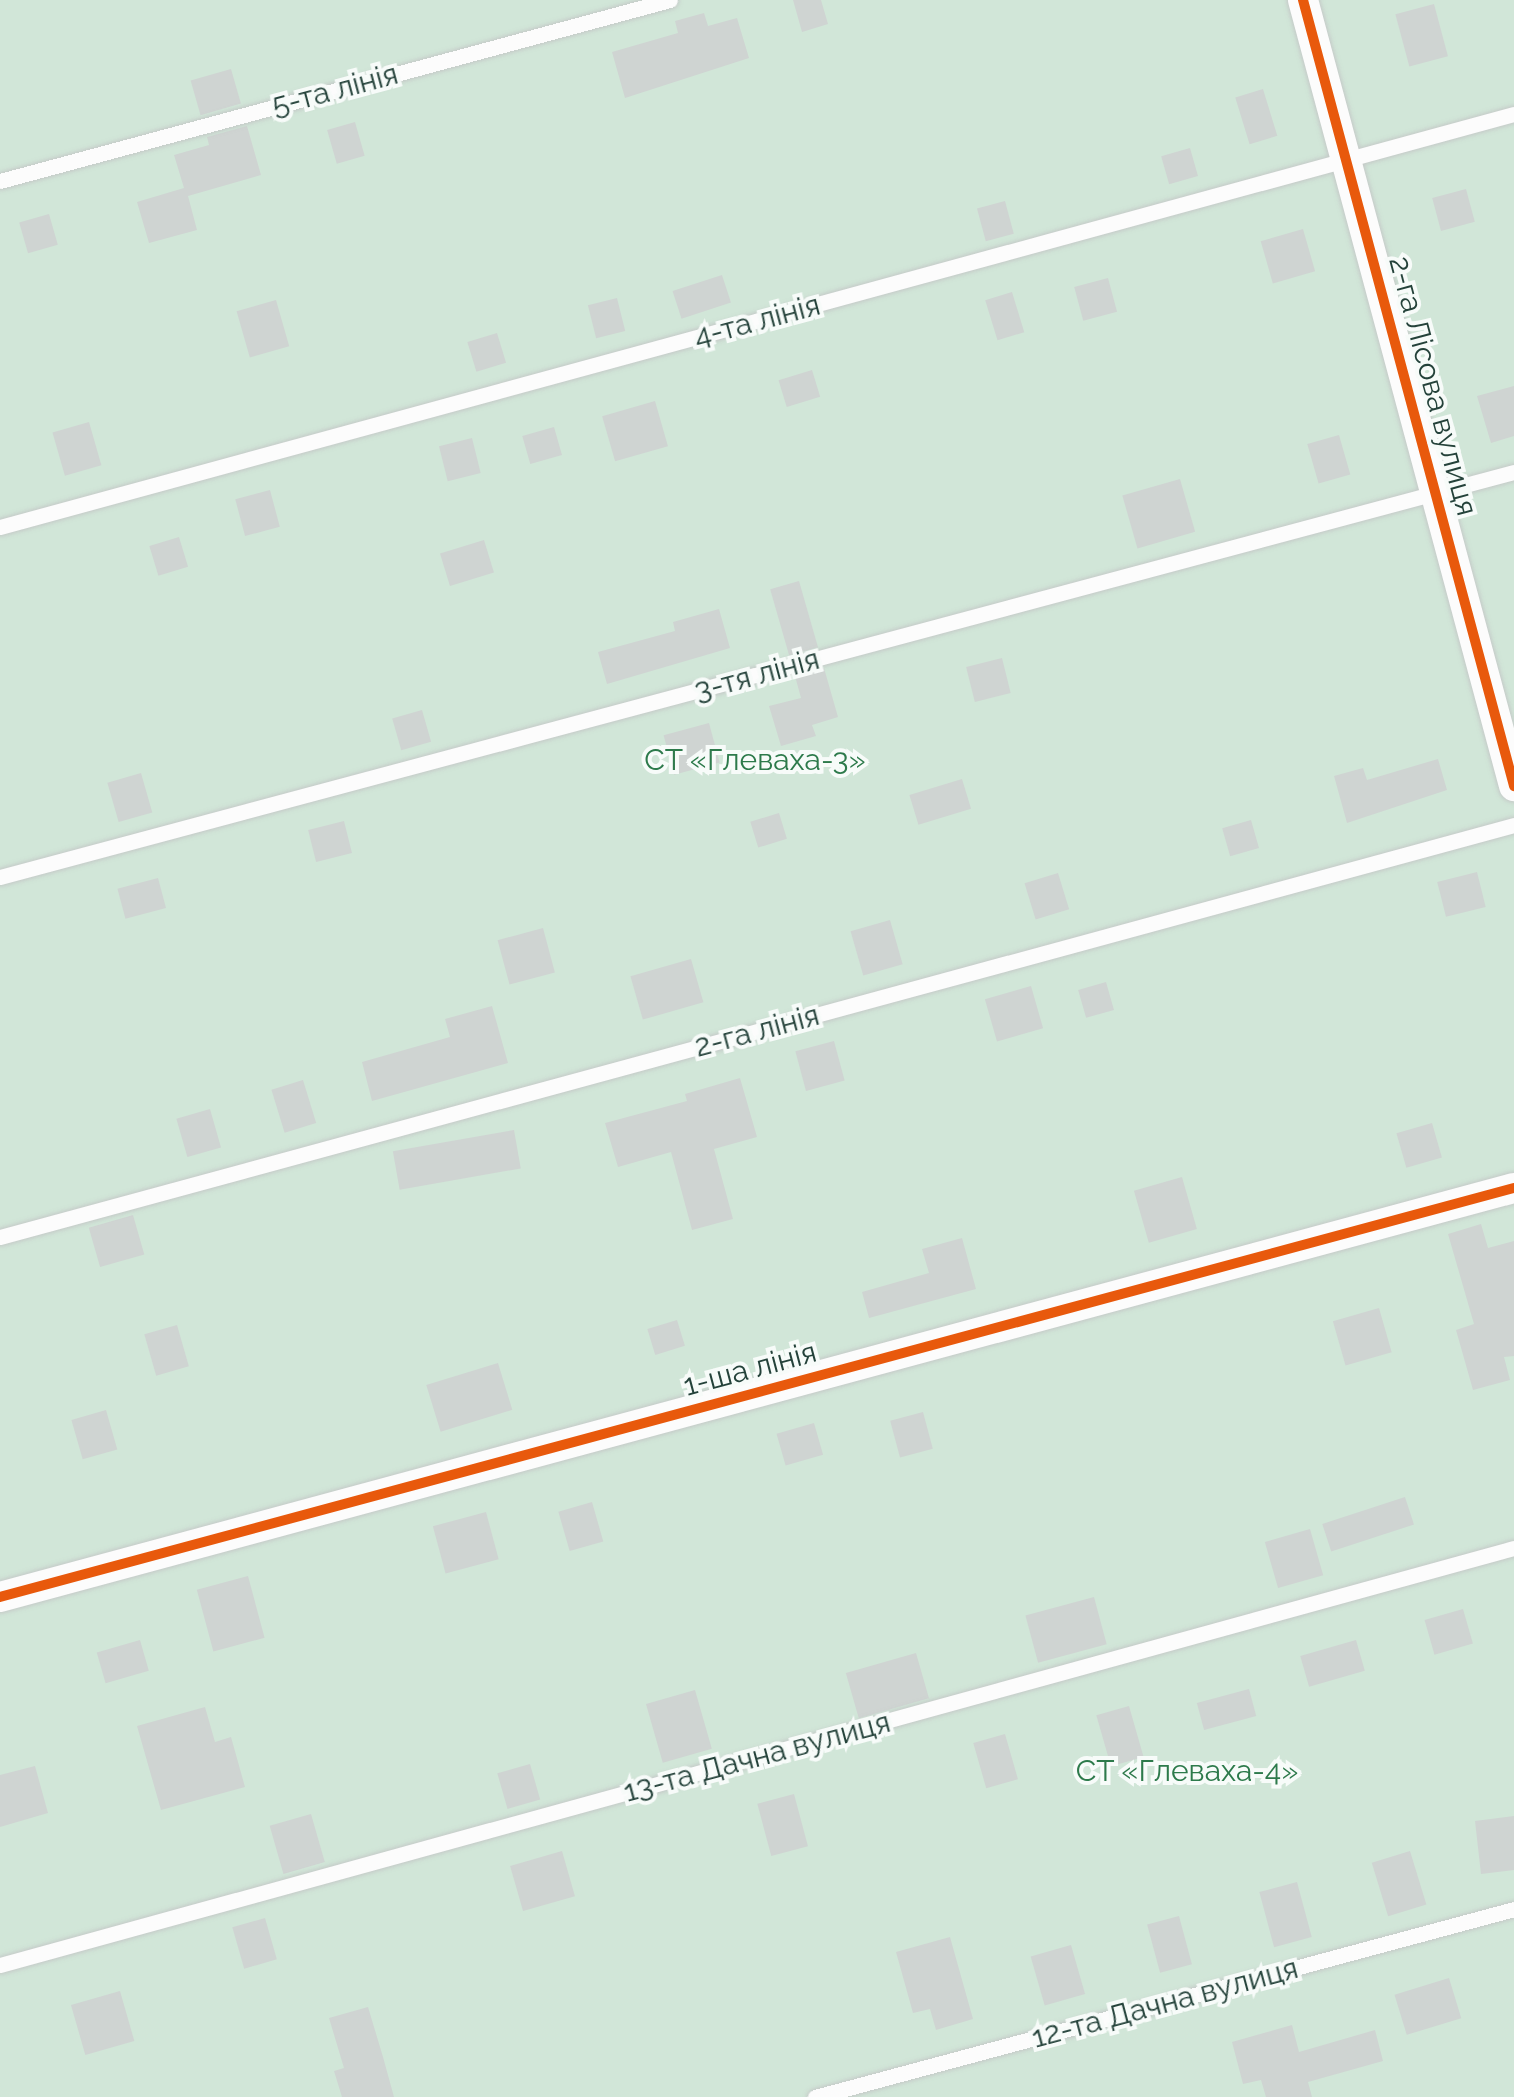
<!DOCTYPE html>
<meta charset="utf-8">
<style>
body{margin:0}
#map{position:relative;width:1514px;height:2097px;overflow:hidden;background:#e8edeb;font-family:Raleway,sans-serif}
div>[style]{position:absolute}
.green>*{inset:0;background:#d1e6d8;transform-origin:0 0}
.building>*{inset:0;background:#cfd4d2;transform-origin:0 0}
.roads{filter:drop-shadow(0 0 2px #c5cac8) drop-shadow(0 0 2px #c5cac8)}
.lane>*{height:15px;margin:-7.5px;padding:0 7.5px;transform-origin:7.5px;border-radius:7.5px;background:#fcfcfc}
.street>*{height:30px;margin:-15px;padding:0 15px;transform-origin:15px;border-radius:15px;background:#fcfcfc}
.cycleway>*{height:10px;margin:-5px;padding:0 5px;transform-origin:5px;border-radius:5px;background:#e8590c}
span{translate:-50% -50%;white-space:nowrap;text-align:center;line-height:1.15;-webkit-text-stroke:8px #f7fbf9;paint-order:stroke}
.street-label{font-size:30px;color:#24423a}
.park-label{font-size:30px;color:#2d7a4b}
</style>
<div id="map">
<div class="green">
<div style="left:0;top:0;width:1514px;height:2097px"></div>
</div>
<div class="building">
<div style="clip-path:polygon(793px 0,821px 0,828px 24px,802px 32px)"></div>
<div style="left:1434px;top:4px;width:54px;height:40px;rotate:75deg"></div>
<div style="clip-path:polygon(704px 13px,708px 26px,737px 18px,749px 58px,625px 98px,612px 52px,678px 33px,675px 21px)"></div>
<div style="left:231px;top:69px;width:36px;height:42px;rotate:74deg"></div>
<div style="left:1263px;top:89px;width:49px;height:29px;rotate:73deg"></div>
<div style="left:355px;top:122px;width:35px;height:29px;rotate:74deg"></div>
<div style="clip-path:polygon(247px 126px,261px 175px,188px 196px,197px 230px,149px 243px,137px 202px,184px 188px,174px 155px,209px 145px,207px 137px)"></div>
<div style="left:1190px;top:148px;width:29px;height:30px;rotate:74deg"></div>
<div style="left:1466px;top:189px;width:34px;height:35px;rotate:75deg"></div>
<div style="left:1005px;top:201px;width:34px;height:29px;rotate:75deg"></div>
<div style="left:49px;top:214px;width:32px;height:31px;rotate:74deg"></div>
<div style="left:1303px;top:229px;width:44px;height:44px;rotate:74deg"></div>
<div style="left:722px;top:275px;width:29px;height:52px;rotate:72deg"></div>
<div style="left:1108px;top:278px;width:35px;height:35px;rotate:75deg"></div>
<div style="left:1012px;top:292px;width:42px;height:28px;rotate:73deg"></div>
<div style="left:617px;top:298px;width:34px;height:30px;rotate:76deg"></div>
<div style="left:276px;top:300px;width:48px;height:41px;rotate:74deg"></div>
<div style="left:497px;top:333px;width:31px;height:31px;rotate:73deg"></div>
<div style="left:812px;top:370px;width:28px;height:35px;rotate:73deg"></div>
<div style="clip-path:polygon(1514px 386px,1514px 436px,1491px 443px,1477px 396px)"></div>
<div style="left:655px;top:401px;width:47px;height:55px;rotate:74deg"></div>
<div style="left:89px;top:422px;width:45px;height:38px;rotate:74deg"></div>
<div style="left:554px;top:427px;width:29px;height:33px;rotate:74deg"></div>
<div style="left:1339px;top:435px;width:41px;height:33px;rotate:74deg"></div>
<div style="left:472px;top:438px;width:36px;height:34px;rotate:76deg"></div>
<div style="left:1180px;top:479px;width:55px;height:60px;rotate:74deg"></div>
<div style="left:270px;top:490px;width:38px;height:36px;rotate:75deg"></div>
<div style="left:179px;top:537px;width:31px;height:31px;rotate:73deg"></div>
<div style="left:484px;top:540px;width:34px;height:46px;rotate:73deg"></div>
<div style="left:799px;top:581px;width:69px;height:30px;rotate:74deg"></div>
<div style="clip-path:polygon(719px 609px,730px 648px,607px 684px,598px 652px,675px 631px,673px 622px)"></div>
<div style="left:1002px;top:658px;width:36px;height:37px;rotate:76deg"></div>
<div style="clip-path:polygon(824px 668px,838px 717px,812px 725px,816px 736px,781px 746px,769px 706px,801px 698px,795px 676px)"></div>
<div style="left:422px;top:710px;width:33px;height:31px;rotate:74deg"></div>
<div style="left:709px;top:723px;width:41px;height:47px;rotate:75deg"></div>
<div style="clip-path:polygon(1438px 759px,1447px 790px,1347px 823px,1334px 776px,1363px 768px,1367px 780px)"></div>
<div style="left:141px;top:773px;width:41px;height:35px;rotate:74deg"></div>
<div style="left:962px;top:779px;width:31px;height:55px;rotate:73deg"></div>
<div style="left:779px;top:813px;width:27px;height:30px;rotate:73deg"></div>
<div style="left:1251px;top:820px;width:29px;height:30px;rotate:74deg"></div>
<div style="left:344px;top:821px;width:33px;height:37px;rotate:76deg"></div>
<div style="left:1477px;top:872px;width:36px;height:41px;rotate:76deg"></div>
<div style="left:1058px;top:873px;width:38px;height:35px;rotate:73deg"></div>
<div style="left:158px;top:878px;width:31px;height:42px;rotate:75deg"></div>
<div style="left:890px;top:920px;width:46px;height:41px;rotate:74deg"></div>
<div style="left:543px;top:928px;width:46px;height:47px;rotate:75deg"></div>
<div style="left:691px;top:959px;width:45px;height:63px;rotate:74deg"></div>
<div style="left:1106px;top:982px;width:29px;height:29px;rotate:74deg"></div>
<div style="left:1031px;top:986px;width:44px;height:48px;rotate:74deg"></div>
<div style="clip-path:polygon(492px 1006px,508px 1063px,372px 1101px,362px 1062px,450px 1037px,445px 1019px)"></div>
<div style="left:834px;top:1041px;width:41px;height:40px;rotate:75deg"></div>
<div style="clip-path:polygon(740px 1078px,757px 1137px,714px 1149px,733px 1219px,692px 1230px,671px 1152px,618px 1167px,605px 1123px,687px 1101px,685px 1094px)"></div>
<div style="left:303px;top:1080px;width:45px;height:33px;rotate:73deg"></div>
<div style="left:210px;top:1109px;width:40px;height:35px;rotate:74deg"></div>
<div style="left:1432px;top:1123px;width:36px;height:37px;rotate:74deg"></div>
<div style="left:514px;top:1130px;width:39px;height:123px;rotate:80deg"></div>
<div style="left:1182px;top:1177px;width:54px;height:50px;rotate:74deg"></div>
<div style="left:133px;top:1215px;width:41px;height:46px;rotate:74deg"></div>
<div style="clip-path:polygon(1481px 1224px,1488px 1248px,1514px 1241px,1514px 1356px,1504px 1357px,1510px 1380px,1473px 1390px,1456px 1330px,1474px 1324px,1448px 1234px)"></div>
<div style="clip-path:polygon(962px 1238px,976px 1289px,869px 1318px,862px 1292px,929px 1273px,922px 1249px)"></div>
<div style="left:1379px;top:1308px;width:46px;height:48px;rotate:74deg"></div>
<div style="left:677px;top:1320px;width:27px;height:31px;rotate:73deg"></div>
<div style="left:177px;top:1325px;width:43px;height:34px;rotate:74deg"></div>
<div style="left:498px;top:1363px;width:49px;height:75px;rotate:73deg"></div>
<div style="left:106px;top:1410px;width:41px;height:36px;rotate:74deg"></div>
<div style="left:923px;top:1412px;width:38px;height:34px;rotate:75deg"></div>
<div style="left:814px;top:1423px;width:33px;height:39px;rotate:74deg"></div>
<div style="left:1405px;top:1497px;width:29px;height:87px;rotate:72deg"></div>
<div style="left:592px;top:1502px;width:41px;height:35px;rotate:74deg"></div>
<div style="left:486px;top:1512px;width:49px;height:55px;rotate:75deg"></div>
<div style="left:1310px;top:1529px;width:48px;height:47px;rotate:74deg"></div>
<div style="left:248px;top:1576px;width:64px;height:53px;rotate:75deg"></div>
<div style="left:1094px;top:1597px;width:49px;height:71px;rotate:75deg"></div>
<div style="left:1463px;top:1609px;width:36px;height:40px;rotate:74deg"></div>
<div style="left:140px;top:1640px;width:32px;height:45px;rotate:74deg"></div>
<div style="left:1356px;top:1640px;width:32px;height:58px;rotate:74deg"></div>
<div style="left:916px;top:1653px;width:47px;height:73px;rotate:74deg"></div>
<div style="left:1249px;top:1689px;width:28px;height:54px;rotate:75deg"></div>
<div style="left:695px;top:1690px;width:61px;height:51px;rotate:74deg"></div>
<div style="left:1129px;top:1706px;width:53px;height:34px;rotate:74deg"></div>
<div style="clip-path:polygon(205px 1707px,215px 1742px,231px 1737px,245px 1787px,161px 1810px,137px 1726px)"></div>
<div style="left:1005px;top:1734px;width:47px;height:33px;rotate:74deg"></div>
<div style="left:530px;top:1764px;width:37px;height:34px;rotate:74deg"></div>
<div style="clip-path:polygon(35px 1766px,48px 1813px,0 1827px,0 1775px)"></div>
<div style="left:794px;top:1794px;width:54px;height:38px;rotate:75deg"></div>
<div style="left:311px;top:1814px;width:50px;height:43px;rotate:74deg"></div>
<div style="clip-path:polygon(1514px 1816px,1514px 1870px,1481px 1874px,1475px 1821px)"></div>
<div style="left:562px;top:1851px;width:47px;height:54px;rotate:74deg"></div>
<div style="left:1410px;top:1851px;width:56px;height:40px;rotate:73deg"></div>
<div style="left:1297px;top:1882px;width:57px;height:39px;rotate:75deg"></div>
<div style="left:1179px;top:1916px;width:50px;height:33px;rotate:75deg"></div>
<div style="left:265px;top:1918px;width:43px;height:34px;rotate:74deg"></div>
<div style="clip-path:polygon(950px 1937px,973px 2019px,936px 2030px,930px 2009px,913px 2013px,896px 1952px)"></div>
<div style="left:1071px;top:1945px;width:51px;height:42px;rotate:74deg"></div>
<div style="left:1449px;top:1978px;width:42px;height:57px;rotate:73deg"></div>
<div style="left:120px;top:1991px;width:52px;height:51px;rotate:74deg"></div>
<div style="clip-path:polygon(368px 2007px,383px 2057px,394px 2097px,342px 2097px,334px 2071px,344px 2068px,329px 2018px)"></div>
<div style="clip-path:polygon(1292px 2025px,1299px 2052px,1375px 2030px,1383px 2061px,1308px 2082px,1312px 2097px,1266px 2097px,1261px 2080px,1243px 2084px,1232px 2042px)"></div>
</div>
<div class="roads">
<div class="lane">
<div style="left:0;top:181px;width:694px;rotate:-15.12deg"></div>
<div style="left:0;top:527px;width:1569px;rotate:-15.26deg"></div>
<div style="left:0;top:877px;width:1567px;rotate:-14.98deg"></div>
<div style="left:0;top:1237px;width:1569px;rotate:-15.22deg"></div>
<div style="left:0;top:1965px;width:1570px;rotate:-15.4deg"></div>
<div style="left:815px;top:2097px;width:724px;rotate:-15.05deg"></div>
</div>
<div class="street">
<div style="left:1303px;top:0;width:814px;rotate:74.97deg"></div>
<div style="left:0;top:1597px;width:1568px;rotate:-15.12deg"></div>
</div>
</div>
<div class="cycleway">
<div style="left:1303px;top:0;width:814px;rotate:74.97deg"></div>
<div style="left:0;top:1597px;width:1568px;rotate:-15.12deg"></div>
</div>
<div class="street-label">
<span style="left:335px;top:90px;rotate:-15deg">5-та лінія</span>
<span style="left:757px;top:321px;rotate:-15deg">4-та лінія</span>
<span style="left:1433px;top:386px;rotate:75deg">2-га Лісова вулиця</span>
<span style="left:757px;top:675px;rotate:-15deg">3-тя лінія</span>
<span style="left:757px;top:1031px;rotate:-15deg">2-га лінія</span>
<span style="left:750px;top:1369px;rotate:-15deg">1-ша лінія</span>
<span style="left:757px;top:1757px;rotate:-15deg">13-та Дачна вулиця</span>
<span style="left:1165px;top:2003px;rotate:-15deg">12-та Дачна вулиця</span>
</div>
<div class="park-label">
<span style="left:755px;top:760px">СТ «Глеваха-3»</span>
<span style="left:1187px;top:1771px">СТ «Глеваха-4»</span>
</div>
</div>
